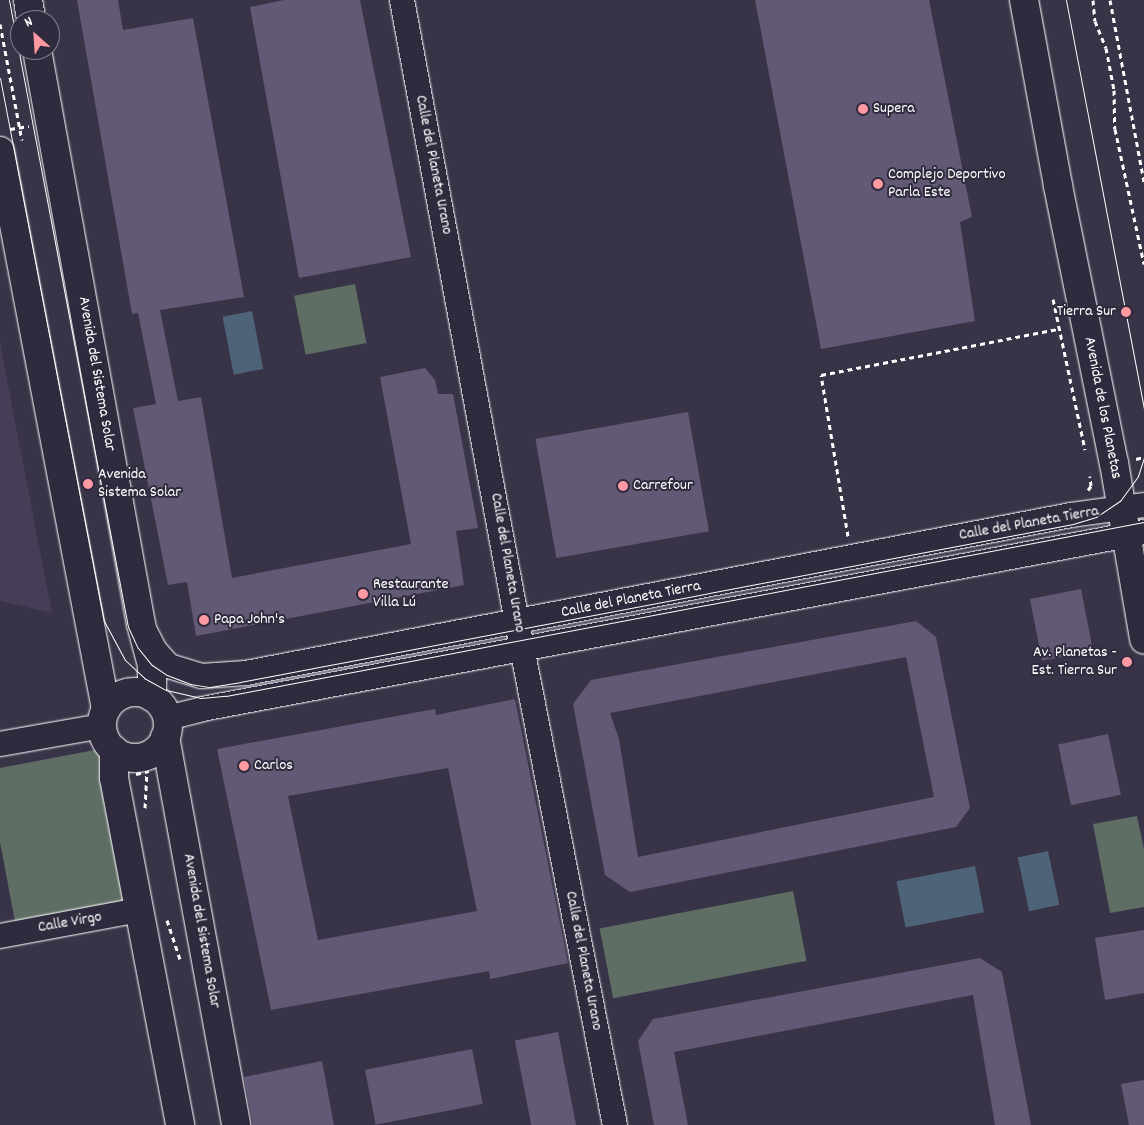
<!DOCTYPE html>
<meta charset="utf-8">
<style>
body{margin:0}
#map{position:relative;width:1144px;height:1125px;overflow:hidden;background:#393348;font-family:Dekko,sans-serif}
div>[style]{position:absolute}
.built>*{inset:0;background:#453e56}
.green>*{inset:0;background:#5e6e65;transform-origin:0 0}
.water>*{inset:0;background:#4d6378;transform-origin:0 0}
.building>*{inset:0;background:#625975;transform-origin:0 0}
.path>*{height:3px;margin-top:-1.5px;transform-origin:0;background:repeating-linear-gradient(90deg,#fff 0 5px,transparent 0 9px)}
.roads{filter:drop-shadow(0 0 1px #fff) drop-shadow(0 0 1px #fff)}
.minor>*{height:24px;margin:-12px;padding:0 12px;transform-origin:12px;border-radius:12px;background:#2f2a3d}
.tertiary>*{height:28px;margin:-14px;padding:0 14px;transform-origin:14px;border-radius:14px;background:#2f2a3d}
.tertiary>.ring{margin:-14px;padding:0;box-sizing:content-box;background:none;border:28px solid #2f2a3d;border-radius:50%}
.tram>*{height:1px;margin:-0.5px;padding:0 0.5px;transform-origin:0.5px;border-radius:0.5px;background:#fff}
.dots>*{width:14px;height:14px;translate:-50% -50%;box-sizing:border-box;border:2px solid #2f2a3d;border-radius:50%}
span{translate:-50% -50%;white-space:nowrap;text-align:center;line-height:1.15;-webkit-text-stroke:4px #2f2a3d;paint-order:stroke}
.poi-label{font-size:16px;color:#fff}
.left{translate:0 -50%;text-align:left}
.right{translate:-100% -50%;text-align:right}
.street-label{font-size:16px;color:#fff}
.north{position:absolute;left:10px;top:10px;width:50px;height:50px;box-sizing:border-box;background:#2f2a3d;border:1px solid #827f8b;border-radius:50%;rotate:334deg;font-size:14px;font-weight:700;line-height:20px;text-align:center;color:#fff}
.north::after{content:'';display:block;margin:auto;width:18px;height:22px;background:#ff9aa2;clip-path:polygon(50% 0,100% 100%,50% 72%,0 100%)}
</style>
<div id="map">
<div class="built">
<div style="clip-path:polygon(0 341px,8px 385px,52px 613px,0 601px)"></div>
</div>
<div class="green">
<div style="left:355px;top:284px;width:60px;height:62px;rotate:79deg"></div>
<div style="clip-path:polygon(100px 749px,129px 903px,15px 922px,0 842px,0 768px)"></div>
<div style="clip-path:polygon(1137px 816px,1144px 849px,1144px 907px,1110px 913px,1093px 824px)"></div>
<div style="left:793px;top:891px;width:71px;height:197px;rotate:79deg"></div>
</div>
<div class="water">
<div style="left:252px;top:311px;width:59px;height:30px;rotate:79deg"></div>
<div style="left:1048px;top:851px;width:55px;height:31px;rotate:78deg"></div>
<div style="left:975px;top:866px;width:47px;height:80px;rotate:79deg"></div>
</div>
<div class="building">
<div style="clip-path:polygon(77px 0,118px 0,123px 30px,193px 18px,244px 297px,160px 310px,178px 401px,201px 397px,232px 578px,411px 544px,380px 377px,425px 368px,435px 380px,438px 394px,453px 394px,478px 528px,456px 531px,464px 585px,196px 636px,187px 582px,168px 585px,133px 408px,156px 404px,138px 313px,132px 314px)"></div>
<div style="clip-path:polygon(284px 0,360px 0,411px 257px,299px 278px,250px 7px)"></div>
<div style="clip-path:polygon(755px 0,929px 0,972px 217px,960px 222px,975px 321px,821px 349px)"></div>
<div style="left:688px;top:412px;width:121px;height:155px;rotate:80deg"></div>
<div style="left:1081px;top:589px;width:63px;height:52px;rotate:79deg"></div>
<div style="clip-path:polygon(evenodd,916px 621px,936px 637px,970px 808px,956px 827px,630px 892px,605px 875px,573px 704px,591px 680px,916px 621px,906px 657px,934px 797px,638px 857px,619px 739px,610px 713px,906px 657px)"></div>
<div style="clip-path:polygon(evenodd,515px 699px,568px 963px,490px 979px,489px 971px,271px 1010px,217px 749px,435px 709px,436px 715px,515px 699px,448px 768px,477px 911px,318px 940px,288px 796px,448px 768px)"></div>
<div style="left:1108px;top:734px;width:62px;height:51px;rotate:78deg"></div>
<div style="clip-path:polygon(1144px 930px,1144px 993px,1105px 1000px,1095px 938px)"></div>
<div style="clip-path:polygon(980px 958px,1002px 972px,1031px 1125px,995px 1125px,973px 995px,674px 1052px,688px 1125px,654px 1125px,638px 1041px,653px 1019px)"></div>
<div style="left:558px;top:1032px;width:95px;height:44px;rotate:79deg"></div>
<div style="left:472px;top:1049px;width:56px;height:109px;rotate:79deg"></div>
<div style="clip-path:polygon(322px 1061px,334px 1125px,253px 1125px,244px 1077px)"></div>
<div style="clip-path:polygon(1144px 1080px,1144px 1125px,1129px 1125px,1121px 1084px)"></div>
</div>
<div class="path">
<div style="left:1093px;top:0;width:21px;rotate:85deg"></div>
<div style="left:1095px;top:21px;width:29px;rotate:68deg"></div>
<div style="left:1106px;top:48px;width:43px;rotate:79.2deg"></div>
<div style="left:1114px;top:90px;width:39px;rotate:89deg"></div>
<div style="left:1115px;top:129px;width:138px;rotate:77.9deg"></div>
<div style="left:1110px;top:0;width:185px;rotate:79.4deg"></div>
<div style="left:0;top:24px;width:118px;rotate:79.3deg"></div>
<div style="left:10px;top:129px;width:19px;rotate:-9deg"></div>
<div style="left:1053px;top:299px;width:154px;rotate:78deg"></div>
<div style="left:1136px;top:459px;width:8px;rotate:-14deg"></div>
<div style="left:1088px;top:490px;width:5px;rotate:-53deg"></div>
<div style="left:1091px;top:486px;width:10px;rotate:-96deg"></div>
<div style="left:848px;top:536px;width:163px;rotate:-99.5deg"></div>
<div style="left:821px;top:375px;width:240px;rotate:-11deg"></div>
<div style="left:136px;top:774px;width:13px;rotate:-13deg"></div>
<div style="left:145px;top:808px;width:33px;rotate:-87deg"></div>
<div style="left:167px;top:920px;width:41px;rotate:71.6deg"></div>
</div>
<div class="roads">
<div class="minor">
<div style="left:402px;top:0;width:633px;rotate:79.53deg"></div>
<div style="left:517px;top:622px;width:512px;rotate:78.98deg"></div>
<div style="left:147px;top:635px;width:16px;rotate:63deg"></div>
<div style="left:154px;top:649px;width:23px;rotate:49deg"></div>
<div style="left:169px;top:666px;width:34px;rotate:17deg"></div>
<div style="left:201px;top:676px;width:45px;rotate:-3.8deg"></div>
<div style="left:246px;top:673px;width:840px;rotate:-10.84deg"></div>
<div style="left:1071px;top:515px;width:74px;rotate:-7.8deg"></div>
<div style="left:167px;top:718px;width:36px;rotate:-14deg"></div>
<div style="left:202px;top:709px;width:958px;rotate:-10.64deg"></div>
<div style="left:0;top:744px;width:104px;rotate:-10deg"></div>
<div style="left:0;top:936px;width:141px;rotate:-10.6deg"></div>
</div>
<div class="tertiary">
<div style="left:28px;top:0;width:20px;rotate:81deg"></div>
<div style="left:1024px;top:0;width:189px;rotate:79.6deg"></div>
<div style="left:1058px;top:186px;width:283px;rotate:78.6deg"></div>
<div style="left:1114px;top:463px;width:179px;rotate:80.3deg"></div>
<div style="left:37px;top:50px;width:583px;rotate:79.73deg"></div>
<div style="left:141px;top:624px;width:42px;rotate:75deg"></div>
<div style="left:152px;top:665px;width:32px;rotate:90deg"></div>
<div style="left:0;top:151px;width:568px;rotate:79.24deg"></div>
<div class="ring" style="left:102px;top:692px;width:38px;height:38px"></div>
<div style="left:165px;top:737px;width:394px;rotate:79.6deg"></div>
<div style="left:114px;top:750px;width:28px;rotate:90deg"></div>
<div style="left:114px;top:778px;width:353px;rotate:79.2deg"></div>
</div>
</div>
<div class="tram">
<div style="left:9px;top:0;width:638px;rotate:79.25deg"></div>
<div style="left:128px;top:627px;width:23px;rotate:65deg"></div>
<div style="left:138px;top:648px;width:22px;rotate:51deg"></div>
<div style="left:152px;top:665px;width:18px;rotate:34deg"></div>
<div style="left:167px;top:675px;width:25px;rotate:21deg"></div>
<div style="left:190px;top:684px;width:20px;rotate:9deg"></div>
<div style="left:210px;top:687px;width:30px;rotate:-9deg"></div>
<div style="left:240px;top:682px;width:848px;rotate:-10.74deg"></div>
<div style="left:1073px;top:524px;width:24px;rotate:-17deg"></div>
<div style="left:1096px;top:517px;width:29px;rotate:-34deg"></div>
<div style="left:1120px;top:501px;width:31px;rotate:-54deg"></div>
<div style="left:1138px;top:476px;width:19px;rotate:-72deg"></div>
<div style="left:1066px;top:0;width:417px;rotate:79.2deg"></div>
<div style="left:0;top:78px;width:553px;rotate:79.16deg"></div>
<div style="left:104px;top:621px;width:44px;rotate:61.7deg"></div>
<div style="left:125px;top:660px;width:26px;rotate:43deg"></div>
<div style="left:144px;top:678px;width:25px;rotate:29deg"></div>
<div style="left:166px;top:690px;width:36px;rotate:13deg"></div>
<div style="left:201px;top:698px;width:25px;rotate:-5deg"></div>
<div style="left:226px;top:696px;width:934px;rotate:-10.73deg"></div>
</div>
<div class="dots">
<div style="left:863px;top:109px;background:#ff9aa2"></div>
<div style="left:878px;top:184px;background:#ff9aa2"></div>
<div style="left:1126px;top:312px;background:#ff9aa2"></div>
<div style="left:88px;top:484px;background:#ff9aa2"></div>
<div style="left:623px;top:486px;background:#ff9aa2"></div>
<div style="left:363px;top:594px;background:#ff9aa2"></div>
<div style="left:204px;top:620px;background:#ff9aa2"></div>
<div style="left:1127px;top:662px;background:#ff9aa2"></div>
<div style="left:244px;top:766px;background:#ff9aa2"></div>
</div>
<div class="poi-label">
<span class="left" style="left:873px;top:109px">Supera</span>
<span class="left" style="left:888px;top:184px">Complejo Deportivo<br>Parla Este</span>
<span class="right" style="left:1116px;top:312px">Tierra Sur</span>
<span class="left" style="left:98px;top:484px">Avenida<br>Sistema Solar</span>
<span class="left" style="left:633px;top:486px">Carrefour</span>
<span class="left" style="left:373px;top:594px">Restaurante<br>Villa Lú</span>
<span class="left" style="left:214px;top:620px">Papa John's</span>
<span class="right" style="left:1117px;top:662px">Av. Planetas -<br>Est. Tierra Sur</span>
<span class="left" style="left:254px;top:766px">Carlos</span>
</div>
<div class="street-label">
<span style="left:433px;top:165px;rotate:79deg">Calle del Planeta Urano</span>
<span style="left:96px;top:374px;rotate:80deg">Avenida del Sistema Solar</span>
<span style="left:1102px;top:408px;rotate:79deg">Avenida de los Planetas</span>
<span style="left:1029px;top:524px;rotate:-10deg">Calle del Planeta Tierra</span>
<span style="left:507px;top:563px;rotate:80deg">Calle del Planeta Urano</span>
<span style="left:631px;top:600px;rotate:-11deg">Calle del Planeta Tierra</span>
<span style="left:70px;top:923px;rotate:-10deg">Calle Virgo</span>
<span style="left:201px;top:931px;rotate:80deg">Avenida del Sistema Solar</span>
<span style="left:583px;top:961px;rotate:79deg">Calle del Planeta Urano</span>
</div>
<div class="north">N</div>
</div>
